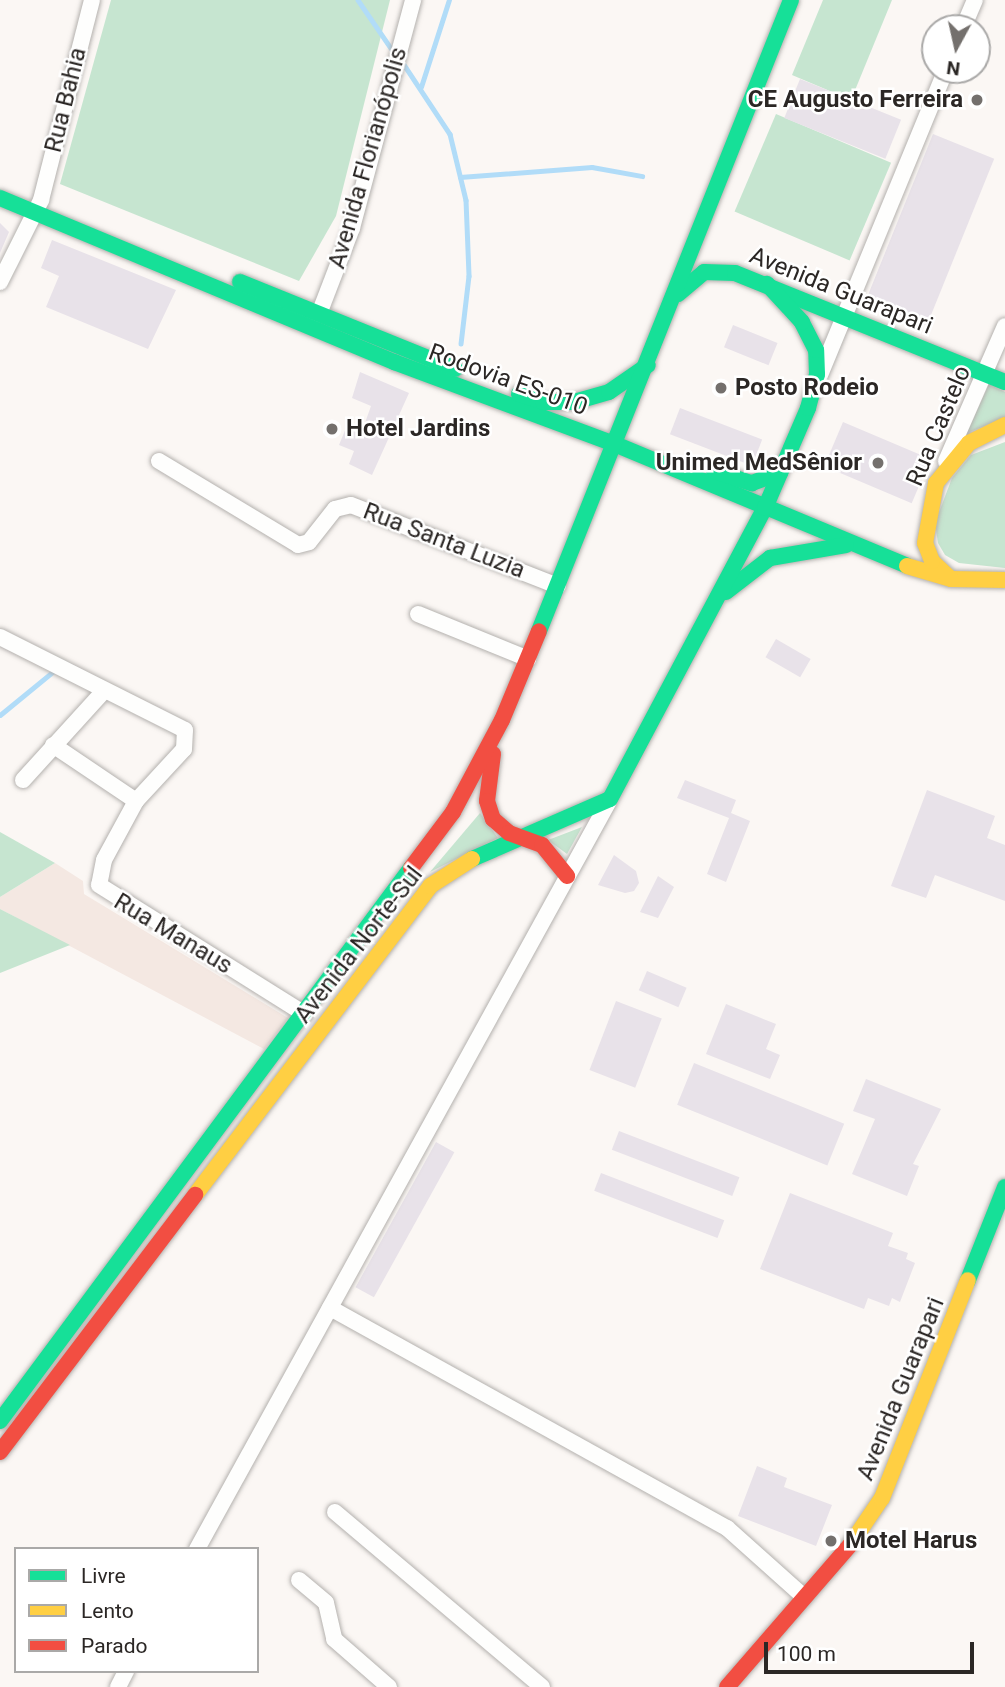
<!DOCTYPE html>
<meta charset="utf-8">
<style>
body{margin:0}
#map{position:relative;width:1005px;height:1687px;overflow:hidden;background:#fbf7f4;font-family:Roboto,sans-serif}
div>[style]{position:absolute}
.industrial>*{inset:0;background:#f4e8e2}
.green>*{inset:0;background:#c6e5d0;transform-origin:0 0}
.stream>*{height:4.5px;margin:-2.25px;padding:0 2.25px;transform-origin:2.25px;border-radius:2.25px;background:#b1dcf8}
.building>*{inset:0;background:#e8e2e9;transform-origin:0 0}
.roads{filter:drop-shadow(0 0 2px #b4b1ae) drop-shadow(0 0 2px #b4b1ae)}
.street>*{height:16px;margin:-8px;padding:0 8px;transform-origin:8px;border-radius:8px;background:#fefefd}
.fast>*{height:16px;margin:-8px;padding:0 8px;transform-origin:8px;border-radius:8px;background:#16e098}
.slow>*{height:16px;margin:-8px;padding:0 8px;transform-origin:8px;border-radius:8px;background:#ffcf43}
.jam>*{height:16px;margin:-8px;padding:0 8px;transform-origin:8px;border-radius:8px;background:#f24e42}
.dots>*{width:19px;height:19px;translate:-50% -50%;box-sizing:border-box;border:4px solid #fff;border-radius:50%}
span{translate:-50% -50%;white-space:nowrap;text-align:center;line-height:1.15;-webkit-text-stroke:5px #fff;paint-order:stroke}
.street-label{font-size:24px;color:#2b2725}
.poi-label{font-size:24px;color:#2b2725;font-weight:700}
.right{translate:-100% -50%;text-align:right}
.left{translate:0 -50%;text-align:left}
.legend{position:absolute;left:14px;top:1547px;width:245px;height:126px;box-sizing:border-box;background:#fff;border:2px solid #aaa9a8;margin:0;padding:9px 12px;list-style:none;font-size:21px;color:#2b2725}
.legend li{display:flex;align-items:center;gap:14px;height:35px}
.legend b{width:35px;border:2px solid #aaa9a8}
.north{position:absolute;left:921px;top:14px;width:70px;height:70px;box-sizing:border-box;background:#fff;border:2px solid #aaa9a8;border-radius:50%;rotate:188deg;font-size:19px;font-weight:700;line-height:28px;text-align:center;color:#2b2725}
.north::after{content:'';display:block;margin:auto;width:24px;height:32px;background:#74706d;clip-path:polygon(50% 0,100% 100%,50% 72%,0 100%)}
.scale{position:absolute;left:764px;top:1642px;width:210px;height:32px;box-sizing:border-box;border:4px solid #2b2725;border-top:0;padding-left:9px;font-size:21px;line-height:24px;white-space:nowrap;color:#2b2725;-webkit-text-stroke:5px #fff;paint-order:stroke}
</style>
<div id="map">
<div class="industrial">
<div style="clip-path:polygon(55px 863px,83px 881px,84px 894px,288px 1018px,264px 1049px,0 909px,0 897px)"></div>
</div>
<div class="green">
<div style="clip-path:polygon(111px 0,390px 0,336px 216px,299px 281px,60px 184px)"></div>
<div style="clip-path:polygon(823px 0,892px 0,851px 100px,792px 75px)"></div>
<div style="left:776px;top:114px;width:125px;height:106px;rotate:23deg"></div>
<div style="clip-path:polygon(989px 384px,1005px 392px,1005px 418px,967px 433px)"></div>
<div style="clip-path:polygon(1005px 442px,1005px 568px,959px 563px,945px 555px,938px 543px,935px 523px,952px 478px,971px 455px)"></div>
<div style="clip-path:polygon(480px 813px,498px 838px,430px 872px)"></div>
<div style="clip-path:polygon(582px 827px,567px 854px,548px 840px)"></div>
<div style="clip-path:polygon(0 832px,55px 863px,0 897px)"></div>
<div style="clip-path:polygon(0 909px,70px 945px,0 973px)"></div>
</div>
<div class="stream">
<div style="left:358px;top:0;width:65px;rotate:55.6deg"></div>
<div style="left:401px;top:60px;width:89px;rotate:56.5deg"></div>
<div style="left:450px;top:134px;width:68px;rotate:76.4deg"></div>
<div style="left:466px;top:200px;width:76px;rotate:87.7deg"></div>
<div style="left:469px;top:276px;width:68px;rotate:96.7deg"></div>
<div style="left:421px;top:87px;width:91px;rotate:-72.2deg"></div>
<div style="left:460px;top:177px;width:132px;rotate:-4.3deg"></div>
<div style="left:592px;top:167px;width:51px;rotate:10.2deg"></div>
<div style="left:0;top:715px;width:71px;rotate:-39.3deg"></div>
</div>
<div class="building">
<div style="left:800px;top:79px;width:109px;height:42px;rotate:22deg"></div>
<div style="left:933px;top:134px;width:66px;height:180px;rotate:22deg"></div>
<div style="clip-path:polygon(0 223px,9px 232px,0 253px)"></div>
<div style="clip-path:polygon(52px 240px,176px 290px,148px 349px,46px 307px,59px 276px,41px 268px)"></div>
<div style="left:733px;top:325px;width:48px;height:24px;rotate:22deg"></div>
<div style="clip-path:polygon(360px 372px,409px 393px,372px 475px,349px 464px,354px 451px,339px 445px,346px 428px,361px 434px,371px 406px,352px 398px)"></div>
<div style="left:680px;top:408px;width:88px;height:28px;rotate:21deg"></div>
<div style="left:843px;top:422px;width:95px;height:48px;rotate:23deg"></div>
<div style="left:776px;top:639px;width:40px;height:21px;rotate:30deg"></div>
<div style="clip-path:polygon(685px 780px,736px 800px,731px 813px,750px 821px,726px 882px,707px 874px,729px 818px,677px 798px)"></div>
<div style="clip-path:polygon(927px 790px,995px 816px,987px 838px,1005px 845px,1005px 901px,935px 875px,926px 898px,891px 886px)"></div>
<div style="clip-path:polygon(614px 855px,636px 871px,639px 883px,634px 891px,625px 893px,598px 885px)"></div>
<div style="clip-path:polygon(658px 876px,674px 887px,658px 918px,640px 912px)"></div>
<div style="left:647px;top:971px;width:43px;height:21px;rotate:23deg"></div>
<div style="left:616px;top:1001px;width:49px;height:74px;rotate:21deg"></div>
<div style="clip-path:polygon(726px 1004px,776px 1024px,766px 1049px,780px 1055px,770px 1079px,706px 1054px)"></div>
<div style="left:694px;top:1063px;width:162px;height:45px;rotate:22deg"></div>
<div style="clip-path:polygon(866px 1079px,941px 1109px,913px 1164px,919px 1166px,907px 1196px,852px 1174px,875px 1119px,853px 1111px)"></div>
<div style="left:619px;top:1131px;width:129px;height:20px;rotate:21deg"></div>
<div style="left:436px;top:1142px;width:21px;height:166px;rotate:29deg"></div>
<div style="left:601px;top:1173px;width:132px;height:19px;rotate:21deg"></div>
<div style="clip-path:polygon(790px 1193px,893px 1233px,888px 1246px,908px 1253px,906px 1259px,915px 1263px,900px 1302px,892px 1298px,889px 1306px,868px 1298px,864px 1309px,760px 1269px)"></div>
<div style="clip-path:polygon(757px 1466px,787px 1478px,784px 1487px,832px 1505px,816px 1546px,738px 1516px)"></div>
</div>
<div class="roads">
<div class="street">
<div style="left:963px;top:28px;width:30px;rotate:-67deg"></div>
<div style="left:0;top:282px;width:92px;rotate:-63.4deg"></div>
<div style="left:41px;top:200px;width:206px;rotate:-75.7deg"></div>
<div style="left:319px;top:314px;width:92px;rotate:-69deg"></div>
<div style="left:352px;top:228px;width:236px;rotate:-75deg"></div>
<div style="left:820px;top:375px;width:330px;rotate:-67.6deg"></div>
<div style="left:159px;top:461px;width:162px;rotate:31.1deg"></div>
<div style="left:298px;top:545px;width:11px;rotate:-15deg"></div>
<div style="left:309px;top:542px;width:42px;rotate:-51.8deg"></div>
<div style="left:335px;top:509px;width:16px;rotate:-14deg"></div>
<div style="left:351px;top:505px;width:222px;rotate:21.4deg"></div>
<div style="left:946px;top:461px;width:147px;rotate:-66.4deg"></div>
<div style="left:418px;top:614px;width:119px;rotate:22.2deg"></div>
<div style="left:0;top:637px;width:207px;rotate:26.7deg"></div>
<div style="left:185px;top:730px;width:19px;rotate:93deg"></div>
<div style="left:184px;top:749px;width:71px;rotate:132.7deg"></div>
<div style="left:136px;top:801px;width:67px;rotate:118.5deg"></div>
<div style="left:104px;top:860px;width:25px;rotate:101deg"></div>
<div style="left:99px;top:885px;width:243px;rotate:32.1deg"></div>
<div style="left:53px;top:745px;width:100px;rotate:34deg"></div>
<div style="left:23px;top:780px;width:119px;rotate:-47.7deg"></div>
<div style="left:330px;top:1308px;width:454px;rotate:29deg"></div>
<div style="left:727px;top:1528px;width:102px;rotate:41.8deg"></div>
<div style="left:335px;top:1512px;width:271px;rotate:40.2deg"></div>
<div style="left:197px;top:1549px;width:852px;rotate:-61.15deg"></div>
<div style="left:299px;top:1580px;width:35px;rotate:40deg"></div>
<div style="left:326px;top:1603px;width:37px;rotate:77deg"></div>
<div style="left:334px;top:1639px;width:73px;rotate:41.1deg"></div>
<div style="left:118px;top:1687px;width:18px;rotate:-63deg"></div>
</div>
<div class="fast">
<div style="left:0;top:198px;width:427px;rotate:22.6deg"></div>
<div style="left:394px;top:362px;width:238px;rotate:20.4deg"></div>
<div style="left:617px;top:445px;width:314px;rotate:22.6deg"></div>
<div style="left:240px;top:282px;width:232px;rotate:22deg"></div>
<div style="left:678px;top:294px;width:34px;rotate:-40deg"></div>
<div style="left:704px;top:272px;width:31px;rotate:2deg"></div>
<div style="left:735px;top:273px;width:291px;rotate:22deg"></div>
<div style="left:519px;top:394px;width:25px;rotate:18deg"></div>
<div style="left:543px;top:402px;width:31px"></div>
<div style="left:574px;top:402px;width:36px;rotate:-16deg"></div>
<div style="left:609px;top:392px;width:47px;rotate:-34.7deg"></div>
<div style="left:714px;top:471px;width:40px;rotate:18deg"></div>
<div style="left:752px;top:483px;width:30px;rotate:-20deg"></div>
<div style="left:726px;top:592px;width:56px;rotate:-37.7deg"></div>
<div style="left:770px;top:558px;width:77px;rotate:-9.7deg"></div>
<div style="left:539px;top:631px;width:679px;rotate:-68.23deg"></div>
<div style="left:472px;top:859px;width:150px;rotate:-23.5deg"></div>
<div style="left:610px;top:799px;width:330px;rotate:-62deg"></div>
<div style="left:765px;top:508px;width:109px;rotate:-66.7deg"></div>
<div style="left:808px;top:408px;width:35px;rotate:-75deg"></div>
<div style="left:817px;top:374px;width:24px;rotate:-92deg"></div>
<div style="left:816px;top:350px;width:31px;rotate:-117deg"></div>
<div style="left:802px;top:322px;width:52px;rotate:-132.6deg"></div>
<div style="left:968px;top:1280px;width:100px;rotate:-68.3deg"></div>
<div style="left:0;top:1421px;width:689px;rotate:-53.38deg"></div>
</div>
<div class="slow">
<div style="left:907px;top:566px;width:46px;rotate:16.5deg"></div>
<div style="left:951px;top:579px;width:54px;rotate:1.1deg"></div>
<div style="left:951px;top:579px;width:26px;rotate:-137deg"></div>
<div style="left:932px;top:561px;width:19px;rotate:-111deg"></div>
<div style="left:925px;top:543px;width:61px;rotate:-79.6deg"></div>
<div style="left:936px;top:483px;width:52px;rotate:-50.5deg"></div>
<div style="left:969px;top:443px;width:40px;rotate:-26.6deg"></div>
<div style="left:195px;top:1195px;width:388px;rotate:-52.7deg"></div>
<div style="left:430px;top:886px;width:50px;rotate:-32.7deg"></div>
<div style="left:850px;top:1545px;width:57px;rotate:-55.8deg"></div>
<div style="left:882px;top:1498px;width:234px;rotate:-68.5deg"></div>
</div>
<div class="jam">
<div style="left:493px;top:754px;width:47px;rotate:97.3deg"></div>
<div style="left:487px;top:801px;width:19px;rotate:72deg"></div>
<div style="left:493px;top:819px;width:21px;rotate:41deg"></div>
<div style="left:509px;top:833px;width:35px;rotate:20deg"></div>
<div style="left:542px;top:845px;width:40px;rotate:51deg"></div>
<div style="left:411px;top:868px;width:70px;rotate:-53.1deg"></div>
<div style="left:453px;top:812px;width:104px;rotate:-62deg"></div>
<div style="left:502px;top:720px;width:96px;rotate:-67.4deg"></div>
<div style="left:0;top:1452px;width:323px;rotate:-52.8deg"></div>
<div style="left:727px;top:1687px;width:188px;rotate:-49.1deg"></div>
</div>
</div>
<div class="dots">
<div style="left:977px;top:100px;background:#74706d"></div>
<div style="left:721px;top:388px;background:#74706d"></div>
<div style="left:332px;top:429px;background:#74706d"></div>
<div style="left:878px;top:463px;background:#74706d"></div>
<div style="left:831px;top:1541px;background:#74706d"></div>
</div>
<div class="street-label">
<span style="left:66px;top:100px;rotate:-76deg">Rua Bahia</span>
<span style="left:368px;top:158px;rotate:-74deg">Avenida Florianópolis</span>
<span style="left:841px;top:291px;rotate:22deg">Avenida Guarapari</span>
<span style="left:508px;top:380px;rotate:20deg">Rodovia ES-010</span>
<span style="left:939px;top:426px;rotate:-67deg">Rua Castelo</span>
<span style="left:444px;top:541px;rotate:21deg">Rua Santa Luzia</span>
<span style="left:173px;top:934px;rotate:31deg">Rua Manaus</span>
<span style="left:359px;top:945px;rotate:-52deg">Avenida Norte-Sul</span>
<span style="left:901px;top:1389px;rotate:-68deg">Avenida Guarapari</span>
</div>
<div class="poi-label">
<span class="right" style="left:963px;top:100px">CE Augusto Ferreira</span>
<span class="left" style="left:735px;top:388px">Posto Rodeio</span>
<span class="left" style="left:346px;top:429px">Hotel Jardins</span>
<span class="right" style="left:862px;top:463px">Unimed MedSênior</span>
<span class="left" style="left:845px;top:1541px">Motel Harus</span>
</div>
<ul class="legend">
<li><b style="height:9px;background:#16e098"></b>Livre</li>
<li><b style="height:9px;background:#ffcf43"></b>Lento</li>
<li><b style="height:9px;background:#f24e42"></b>Parado</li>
</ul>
<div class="north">N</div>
<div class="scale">100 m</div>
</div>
